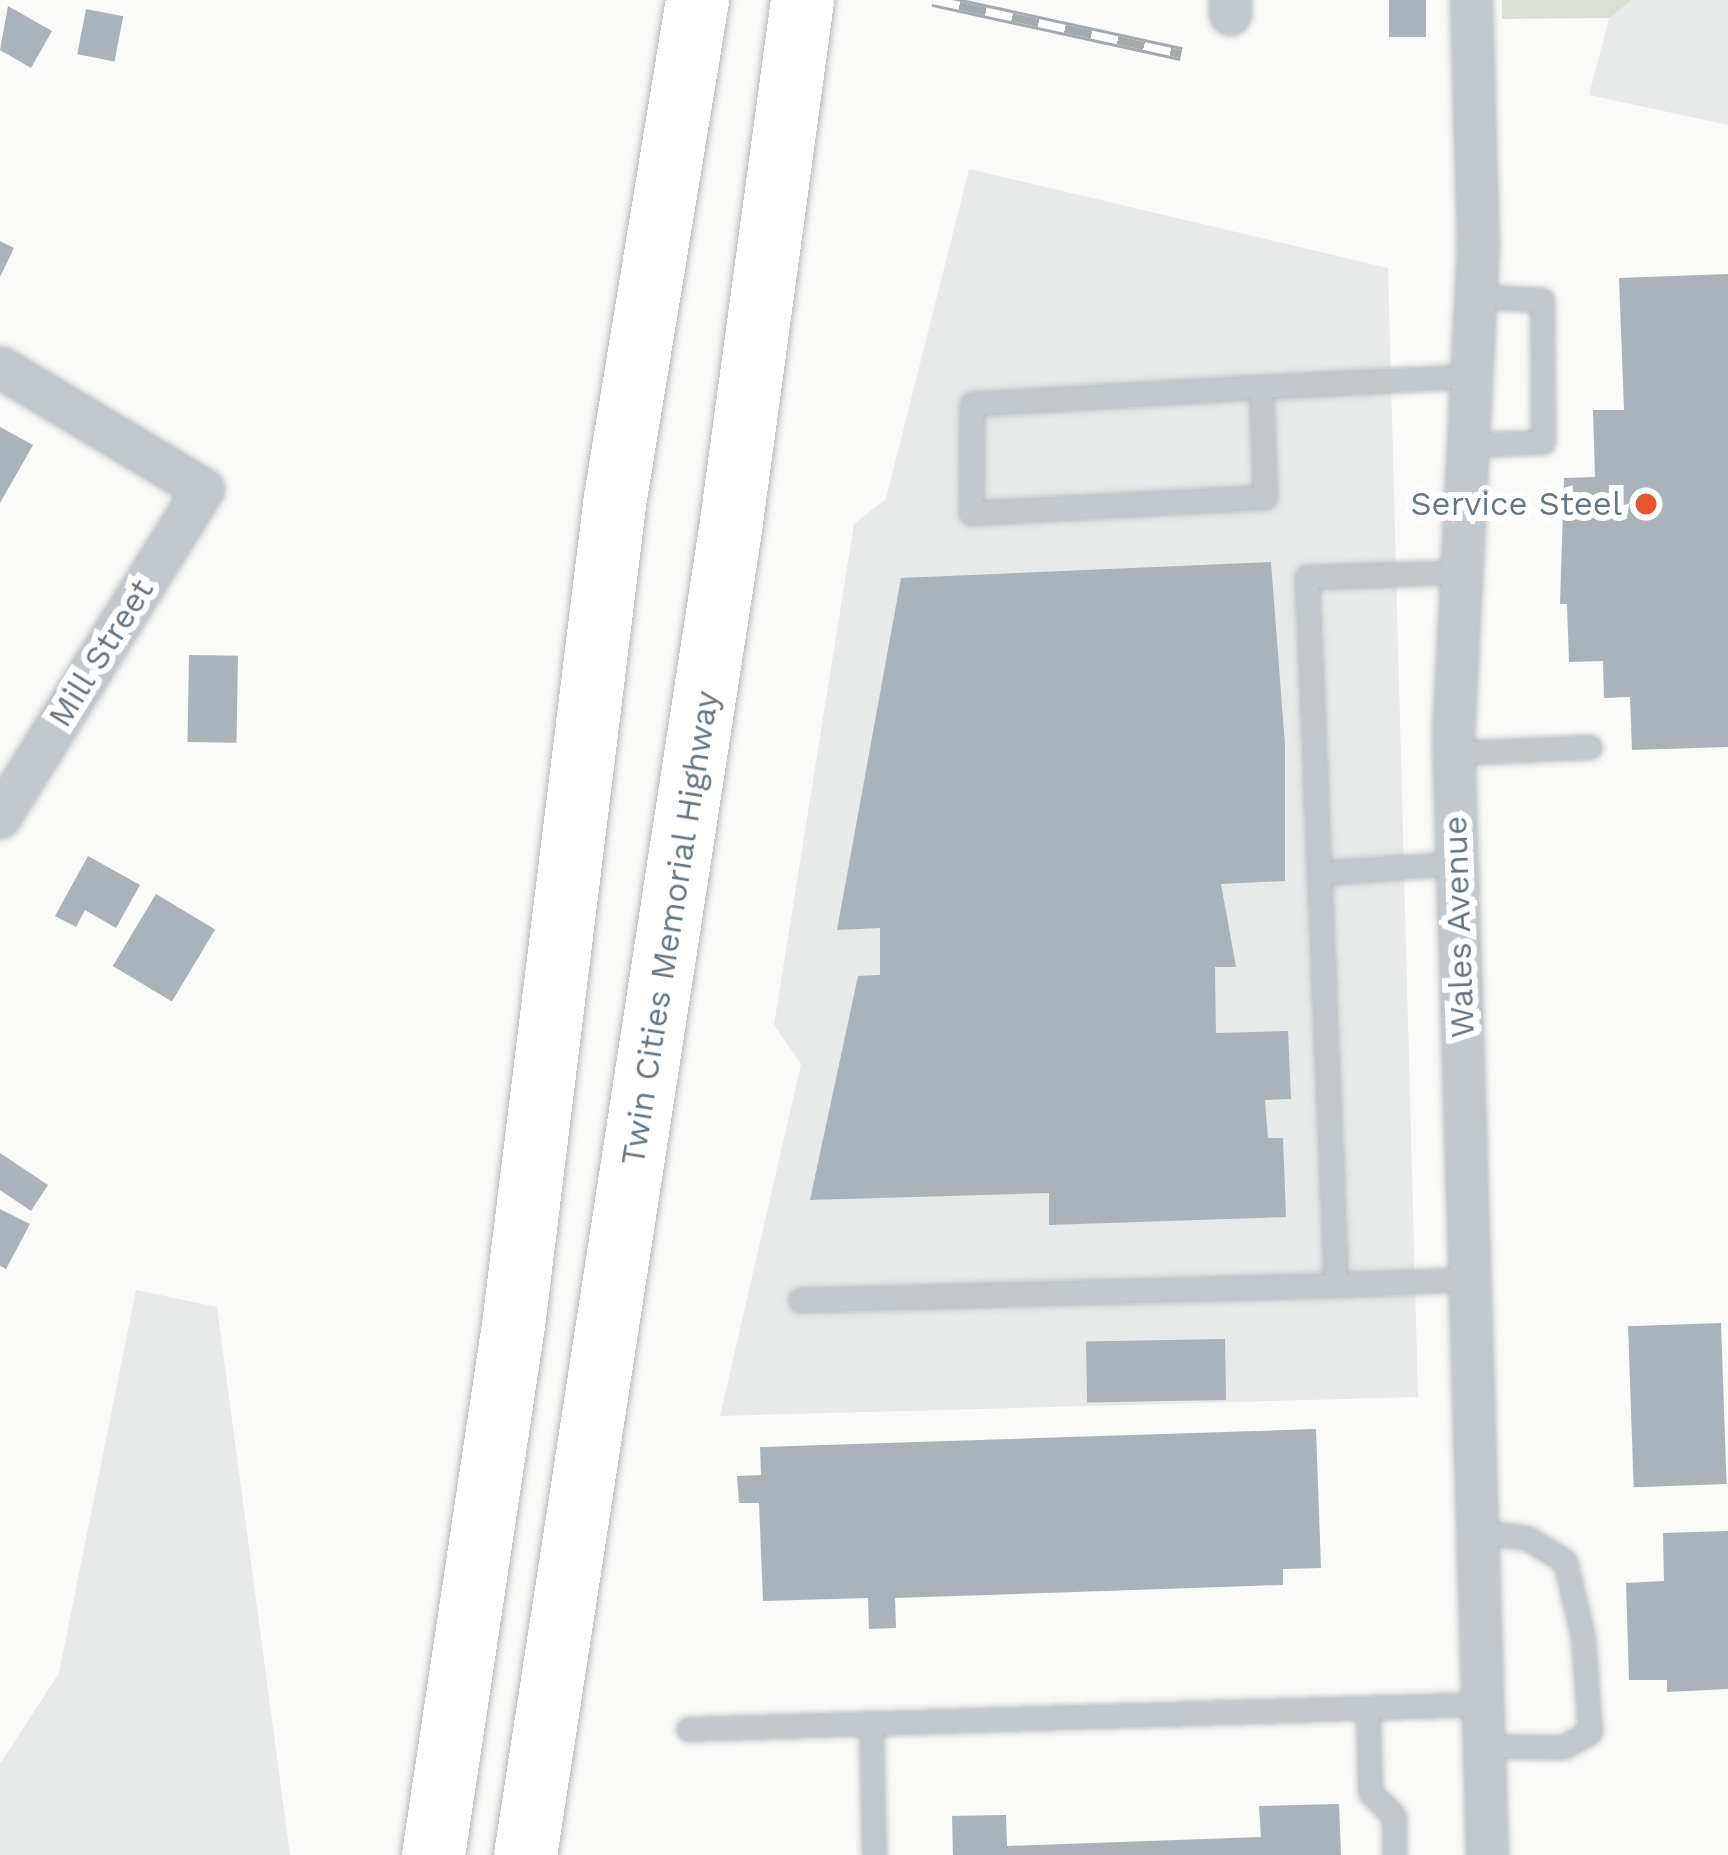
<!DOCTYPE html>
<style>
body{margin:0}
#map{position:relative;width:1728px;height:1855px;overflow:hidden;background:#fafaf8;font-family:"Work Sans",sans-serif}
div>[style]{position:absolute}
.built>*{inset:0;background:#e8e9e9}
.green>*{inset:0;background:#dadfd7}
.building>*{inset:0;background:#aab3b9;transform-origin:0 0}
.roads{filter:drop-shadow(0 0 3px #b5babe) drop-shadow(0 0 3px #b5babe)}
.lane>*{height:21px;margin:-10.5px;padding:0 10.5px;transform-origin:10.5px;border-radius:10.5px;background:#c3c8cc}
.street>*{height:39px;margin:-19.5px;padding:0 19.5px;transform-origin:19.5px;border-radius:19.5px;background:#c3c8cc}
.primary>*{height:63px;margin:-31.5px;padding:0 31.5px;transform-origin:31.5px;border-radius:31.5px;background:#fff}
.rail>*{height:14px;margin-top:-7px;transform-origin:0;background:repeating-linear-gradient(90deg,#fff 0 27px,#a2aab0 0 54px);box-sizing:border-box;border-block:3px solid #a2aab0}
.dots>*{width:33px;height:33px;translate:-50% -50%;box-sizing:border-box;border:6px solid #fff;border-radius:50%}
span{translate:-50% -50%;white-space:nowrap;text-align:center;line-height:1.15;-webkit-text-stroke:12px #fff;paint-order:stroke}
.poi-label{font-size:33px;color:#657683}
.right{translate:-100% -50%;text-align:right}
.street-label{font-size:33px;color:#657683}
</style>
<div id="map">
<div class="built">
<div style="clip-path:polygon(1632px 0,1728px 0,1728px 125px,1589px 95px,1609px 18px)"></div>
<div style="clip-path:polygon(969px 169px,1388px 268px,1418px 1397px,720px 1416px,801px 1064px,774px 1025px,854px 524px,886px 499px)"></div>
<div style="clip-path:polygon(136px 1290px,217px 1307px,290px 1855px,0 1855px,0 1764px,59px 1673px)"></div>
</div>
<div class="green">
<div style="clip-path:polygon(1502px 0,1632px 0,1609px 18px,1502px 19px)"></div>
</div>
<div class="building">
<div style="left:1389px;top:0;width:37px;height:37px"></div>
<div style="clip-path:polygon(8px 6px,52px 31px,31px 68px,0 50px)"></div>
<div style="left:86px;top:9px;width:38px;height:46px;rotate:11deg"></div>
<div style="clip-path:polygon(0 241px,14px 248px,0 277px)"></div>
<div style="clip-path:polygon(1728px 274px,1728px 747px,1632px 750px,1630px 697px,1604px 698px,1603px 661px,1569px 662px,1567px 604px,1560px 604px,1564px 478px,1595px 477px,1593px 410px,1624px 410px,1619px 278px)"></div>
<div style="clip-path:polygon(0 427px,33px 445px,0 503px)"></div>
<div style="clip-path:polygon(1271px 562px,1285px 745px,1285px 881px,1221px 884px,1236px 967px,1215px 967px,1216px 1033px,1288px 1031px,1291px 1099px,1265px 1100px,1268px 1138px,1283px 1138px,1286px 1217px,1049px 1225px,1049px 1193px,810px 1200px,858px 976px,880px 975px,880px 928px,837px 930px,901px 578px)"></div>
<div style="left:189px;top:655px;width:49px;height:87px;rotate:1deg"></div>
<div style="clip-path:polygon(88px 856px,140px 885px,116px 928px,85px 910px,76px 927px,55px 916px)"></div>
<div style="left:156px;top:894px;width:69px;height:84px;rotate:31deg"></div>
<div style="clip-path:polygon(0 1153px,48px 1185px,31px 1211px,0 1190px)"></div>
<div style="clip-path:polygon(0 1209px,30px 1224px,6px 1269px,0 1266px)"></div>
<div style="left:1721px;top:1323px;width:161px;height:93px;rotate:88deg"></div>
<div style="left:1225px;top:1339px;width:61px;height:139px;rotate:89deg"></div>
<div style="clip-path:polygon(1316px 1429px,1321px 1568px,1283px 1569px,1283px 1585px,895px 1598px,896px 1628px,869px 1629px,868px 1598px,763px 1601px,759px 1503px,739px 1503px,737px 1476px,761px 1475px,760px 1447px)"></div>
<div style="clip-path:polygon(1728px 1531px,1728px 1689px,1667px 1692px,1667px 1680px,1629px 1680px,1626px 1583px,1664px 1581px,1663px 1533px)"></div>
<div style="clip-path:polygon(1339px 1804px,1341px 1855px,953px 1855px,952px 1816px,1006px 1815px,1007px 1846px,1261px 1837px,1259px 1806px)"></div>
</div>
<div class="roads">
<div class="lane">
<div style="left:1261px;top:387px;width:110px;rotate:87.9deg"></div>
<div style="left:1265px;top:497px;width:294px;rotate:176.9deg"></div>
<div style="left:971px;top:513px;width:109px;rotate:-89.5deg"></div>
<div style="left:972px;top:404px;width:289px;rotate:-3.4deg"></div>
<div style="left:1261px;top:387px;width:210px;rotate:-3deg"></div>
<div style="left:1467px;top:445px;width:76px;rotate:-2.3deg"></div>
<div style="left:1543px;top:442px;width:142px;rotate:-90.4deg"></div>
<div style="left:1542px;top:300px;width:67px;rotate:-176.6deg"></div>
<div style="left:1459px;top:572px;width:152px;rotate:178.1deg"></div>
<div style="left:1307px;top:577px;width:709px;rotate:87.65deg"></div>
<div style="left:1336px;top:1285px;width:134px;rotate:-2.6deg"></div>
<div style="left:1454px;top:753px;width:136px;rotate:-2.5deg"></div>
<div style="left:1319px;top:873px;width:138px;rotate:-4.1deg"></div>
<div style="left:800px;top:1300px;width:536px;rotate:-1.6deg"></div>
<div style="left:1477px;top:1531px;width:50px;rotate:8deg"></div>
<div style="left:1527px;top:1538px;width:44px;rotate:31.2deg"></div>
<div style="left:1565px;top:1561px;width:78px;rotate:76.7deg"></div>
<div style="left:1583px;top:1637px;width:95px;rotate:85.8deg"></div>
<div style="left:1590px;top:1732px;width:31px;rotate:151deg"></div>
<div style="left:1563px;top:1747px;width:79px;rotate:-179.3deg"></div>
<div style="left:1368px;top:1708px;width:84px;rotate:88.6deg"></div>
<div style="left:1370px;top:1792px;width:34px;rotate:45deg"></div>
<div style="left:1394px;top:1816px;width:39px;rotate:90deg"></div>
<div style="left:871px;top:1723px;width:132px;rotate:88.7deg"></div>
<div style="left:688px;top:1729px;width:795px;rotate:-1.8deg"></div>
</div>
<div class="street">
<div style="left:1471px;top:0;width:244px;rotate:88.4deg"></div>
<div style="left:1478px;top:244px;width:493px;rotate:92.9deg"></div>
<div style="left:1453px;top:736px;width:1120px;rotate:88.26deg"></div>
<div style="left:1230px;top:14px;width:14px;rotate:-90deg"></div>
<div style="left:0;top:367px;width:237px;rotate:31deg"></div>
<div style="left:203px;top:489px;width:386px;rotate:121.8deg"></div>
</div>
<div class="primary">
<div style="left:433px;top:1855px;width:536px;rotate:-81.42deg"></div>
<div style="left:513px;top:1325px;width:834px;rotate:-82.98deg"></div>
<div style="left:615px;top:497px;width:504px;rotate:-80.63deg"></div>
<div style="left:525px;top:1855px;width:1342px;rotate:-81.21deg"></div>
<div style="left:730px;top:529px;width:534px;rotate:-82.25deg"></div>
</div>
</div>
<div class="rail">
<div style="left:933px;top:0;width:254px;rotate:12.3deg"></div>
</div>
<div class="dots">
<div style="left:1646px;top:504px;background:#e4572e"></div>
</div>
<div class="poi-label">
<span class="right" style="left:1622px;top:504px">Service Steel</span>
</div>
<div class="street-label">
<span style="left:101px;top:653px;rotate:-58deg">Mill Street</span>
<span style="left:1459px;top:927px;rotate:-92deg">Wales Avenue</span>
<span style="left:670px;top:928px;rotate:-81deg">Twin Cities Memorial Highway</span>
</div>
</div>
